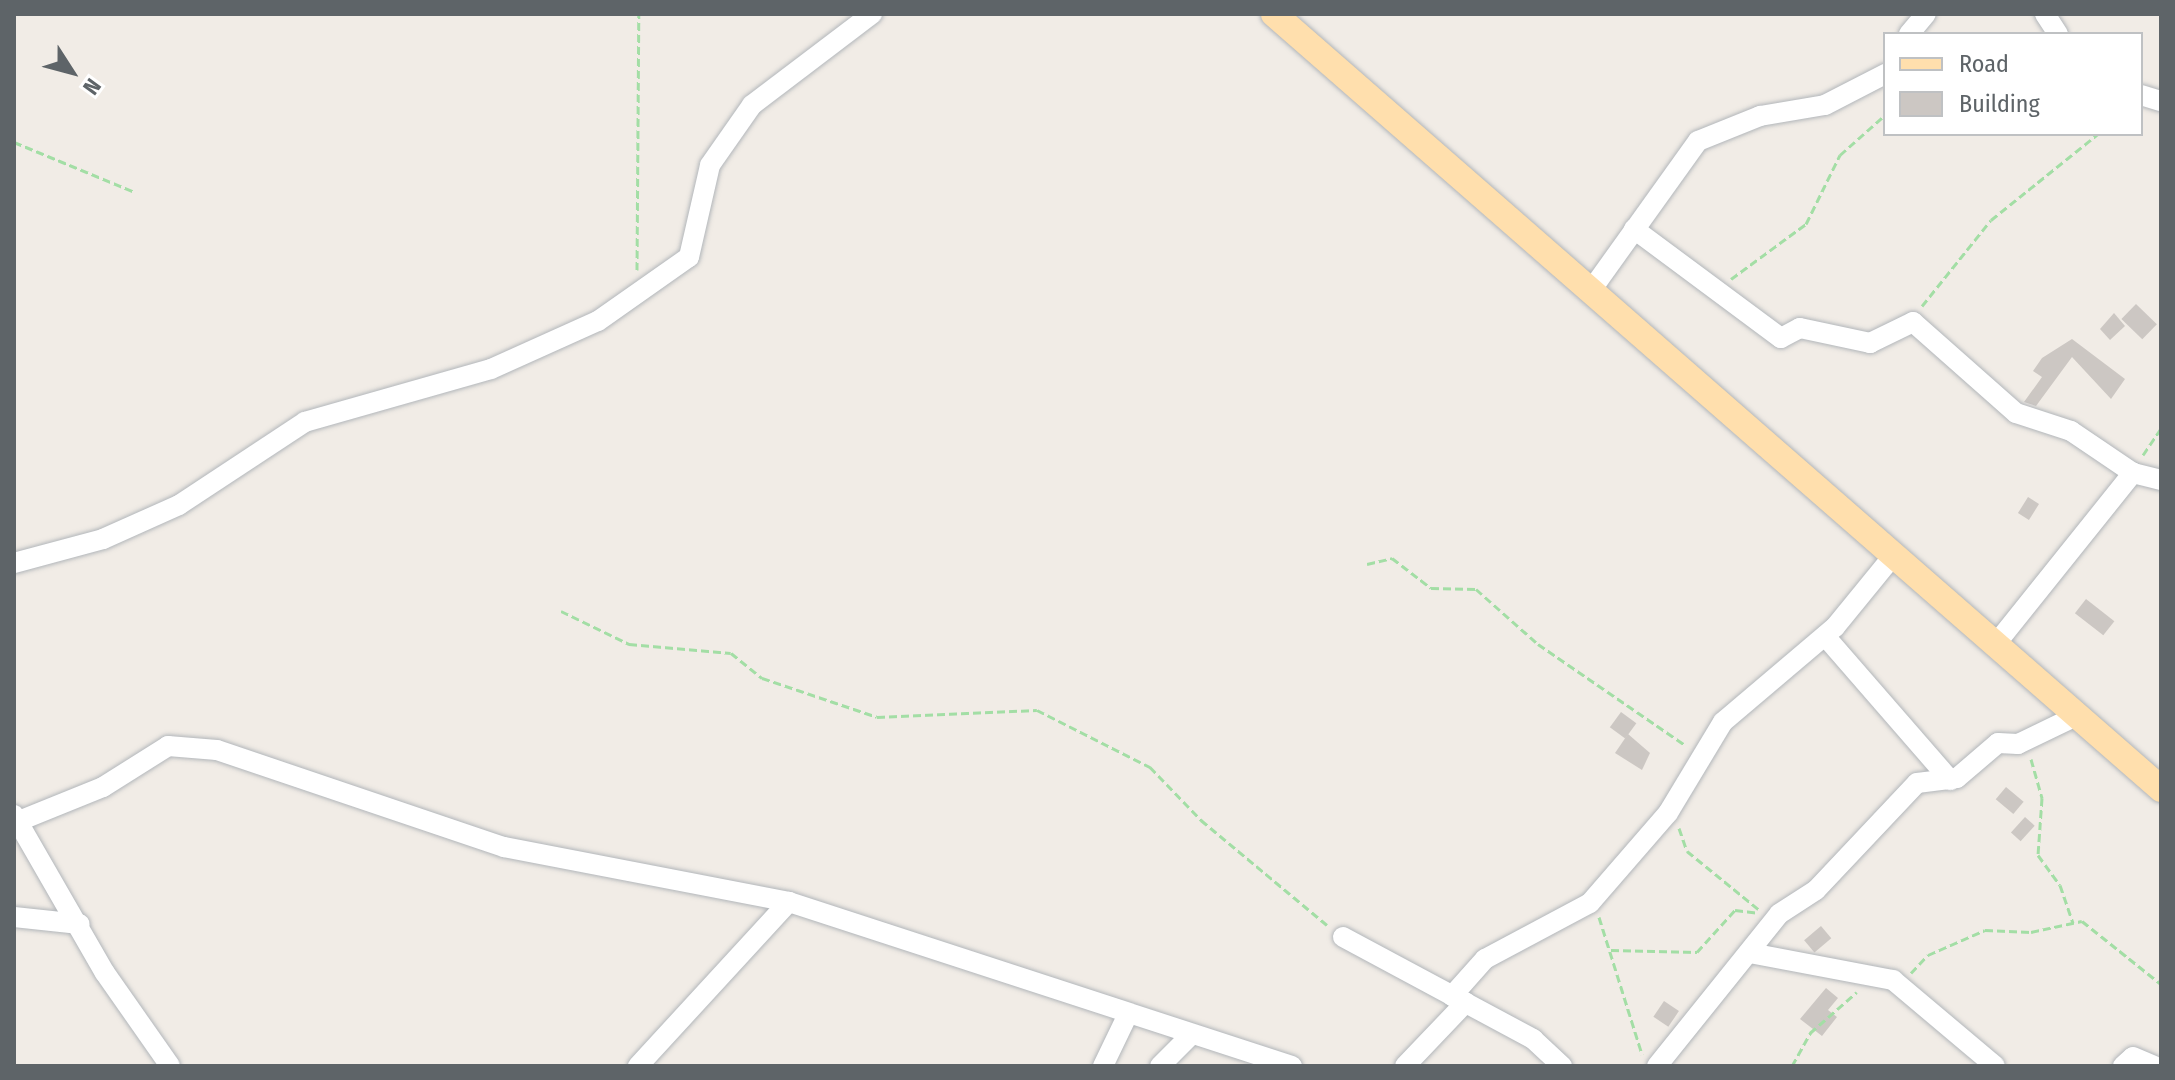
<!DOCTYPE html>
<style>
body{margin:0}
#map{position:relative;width:2175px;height:1080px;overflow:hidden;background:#f1ece6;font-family:"Fira Sans Condensed",sans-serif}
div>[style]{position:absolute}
.building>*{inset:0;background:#ccc7c3;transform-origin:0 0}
.path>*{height:3px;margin-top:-1.5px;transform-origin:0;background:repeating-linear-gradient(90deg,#a3dea5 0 8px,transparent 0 12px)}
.roads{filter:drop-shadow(0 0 2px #b2b6ba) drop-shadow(0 0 2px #b2b6ba)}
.minor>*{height:20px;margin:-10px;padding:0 10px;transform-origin:10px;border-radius:10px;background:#fff}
.major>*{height:26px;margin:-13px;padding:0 13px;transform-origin:13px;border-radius:13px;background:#ffdfad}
span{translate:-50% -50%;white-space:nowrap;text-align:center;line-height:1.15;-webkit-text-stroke:7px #fff;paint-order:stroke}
.frame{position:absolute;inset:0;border:16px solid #5e6468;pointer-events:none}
.legend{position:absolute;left:1883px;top:32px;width:260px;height:104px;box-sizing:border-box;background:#fff;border:2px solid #bfc1c3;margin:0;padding:10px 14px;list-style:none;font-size:24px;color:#5e6468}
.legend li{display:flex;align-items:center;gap:16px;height:40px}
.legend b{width:40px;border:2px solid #bfc1c3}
.north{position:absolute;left:32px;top:32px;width:80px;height:80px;-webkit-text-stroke:6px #fff;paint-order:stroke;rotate:126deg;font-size:22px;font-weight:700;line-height:32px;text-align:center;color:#5e6468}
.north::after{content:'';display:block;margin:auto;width:28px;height:36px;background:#5e6468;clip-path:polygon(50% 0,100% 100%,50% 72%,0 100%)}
</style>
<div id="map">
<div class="building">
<div style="left:2136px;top:304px;width:29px;height:21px;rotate:44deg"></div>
<div style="clip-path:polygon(2114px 313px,2125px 326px,2110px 340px,2100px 329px)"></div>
<div style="clip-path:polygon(2072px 339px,2125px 379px,2111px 399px,2072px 357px,2036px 406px,2024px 402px,2042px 377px,2033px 371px,2042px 358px)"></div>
<div style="left:2028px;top:497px;width:13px;height:19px;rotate:32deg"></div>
<div style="left:2086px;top:599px;width:36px;height:18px;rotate:38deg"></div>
<div style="left:1621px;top:712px;width:19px;height:19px;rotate:36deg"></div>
<div style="clip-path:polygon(1628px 734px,1650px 753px,1642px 770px,1615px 753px)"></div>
<div style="left:2006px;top:787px;width:23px;height:16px;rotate:40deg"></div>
<div style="left:2025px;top:817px;width:13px;height:21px;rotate:42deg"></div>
<div style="left:1821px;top:926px;width:16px;height:22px;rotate:50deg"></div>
<div style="clip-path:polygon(1826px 988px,1838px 998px,1828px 1010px,1837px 1017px,1822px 1036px,1800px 1019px)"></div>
<div style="left:1664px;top:1001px;width:18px;height:19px;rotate:34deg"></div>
</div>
<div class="path">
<div style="left:14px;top:142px;width:131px;rotate:22.5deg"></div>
<div style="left:637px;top:270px;width:256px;rotate:-89.6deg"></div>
<div style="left:1731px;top:279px;width:93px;rotate:-36.3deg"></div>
<div style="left:1806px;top:224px;width:77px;rotate:-63.8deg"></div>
<div style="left:1840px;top:155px;width:60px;rotate:-41.6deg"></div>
<div style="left:1922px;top:306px;width:110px;rotate:-51.3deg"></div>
<div style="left:1991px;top:220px;width:137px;rotate:-38.8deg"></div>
<div style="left:2143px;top:455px;width:32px;rotate:-56deg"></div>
<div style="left:1367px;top:564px;width:26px;rotate:-13deg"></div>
<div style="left:1392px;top:558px;width:49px;rotate:37.6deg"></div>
<div style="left:1431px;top:588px;width:45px;rotate:1.3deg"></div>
<div style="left:1476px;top:589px;width:83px;rotate:41.6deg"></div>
<div style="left:1538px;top:644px;width:178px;rotate:34.5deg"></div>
<div style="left:561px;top:611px;width:76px;rotate:25.9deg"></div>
<div style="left:629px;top:644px;width:102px;rotate:5deg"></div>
<div style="left:731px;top:653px;width:40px;rotate:39deg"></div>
<div style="left:762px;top:678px;width:121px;rotate:18.7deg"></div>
<div style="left:877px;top:717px;width:160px;rotate:-2.5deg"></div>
<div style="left:1037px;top:710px;width:127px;rotate:26.8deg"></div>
<div style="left:1150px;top:767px;width:74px;rotate:46.1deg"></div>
<div style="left:1201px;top:820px;width:164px;rotate:39.8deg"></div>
<div style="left:2031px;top:759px;width:41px;rotate:74.2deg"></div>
<div style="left:2042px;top:798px;width:57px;rotate:94deg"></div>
<div style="left:2038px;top:855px;width:37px;rotate:54deg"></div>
<div style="left:2060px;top:885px;width:40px;rotate:71.1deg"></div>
<div style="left:1679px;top:828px;width:24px;rotate:71deg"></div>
<div style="left:1687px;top:851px;width:92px;rotate:39.2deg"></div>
<div style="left:1599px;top:917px;width:144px;rotate:72.6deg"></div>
<div style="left:1611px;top:950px;width:86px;rotate:1.3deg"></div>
<div style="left:1697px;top:952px;width:57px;rotate:-47.9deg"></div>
<div style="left:1735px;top:910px;width:23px;rotate:7deg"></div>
<div style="left:1911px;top:973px;width:25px;rotate:-47deg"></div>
<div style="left:1928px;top:955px;width:62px;rotate:-23.7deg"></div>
<div style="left:1985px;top:930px;width:46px;rotate:2.5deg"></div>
<div style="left:2031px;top:932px;width:52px;rotate:-12.2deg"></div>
<div style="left:2082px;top:921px;width:101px;rotate:38.6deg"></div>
<div style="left:1792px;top:1066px;width:38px;rotate:-61deg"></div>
<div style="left:1810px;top:1033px;width:62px;rotate:-41.1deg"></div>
</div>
<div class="roads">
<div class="minor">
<div style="left:2045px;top:14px;width:24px;rotate:57deg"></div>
<div style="left:1909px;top:34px;width:26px;rotate:-50deg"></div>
<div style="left:2141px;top:95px;width:21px;rotate:17deg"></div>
<div style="left:1634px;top:229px;width:183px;rotate:36.6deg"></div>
<div style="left:1781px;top:338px;width:21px;rotate:-28deg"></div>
<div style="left:1800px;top:328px;width:72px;rotate:12.1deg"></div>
<div style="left:1870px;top:343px;width:48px;rotate:-26deg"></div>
<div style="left:1913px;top:322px;width:137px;rotate:41.5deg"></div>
<div style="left:2016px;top:413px;width:58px;rotate:18.1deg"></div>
<div style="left:2071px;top:431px;width:75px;rotate:34.1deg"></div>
<div style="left:1592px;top:289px;width:182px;rotate:-54.4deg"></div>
<div style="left:1698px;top:141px;width:67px;rotate:-22deg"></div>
<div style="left:1760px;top:116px;width:66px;rotate:-9.6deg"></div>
<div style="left:1825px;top:105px;width:68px;rotate:-27.3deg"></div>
<div style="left:14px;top:563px;width:92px;rotate:-15.1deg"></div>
<div style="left:103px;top:539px;width:83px;rotate:-24.1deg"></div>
<div style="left:179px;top:505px;width:151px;rotate:-33.4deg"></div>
<div style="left:305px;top:422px;width:193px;rotate:-15.9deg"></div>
<div style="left:491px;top:369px;width:117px;rotate:-24.2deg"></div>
<div style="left:598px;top:321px;width:111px;rotate:-35.1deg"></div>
<div style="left:689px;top:257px;width:94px;rotate:-77.1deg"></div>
<div style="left:710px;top:165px;width:73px;rotate:-55deg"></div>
<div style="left:752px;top:105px;width:151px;rotate:-37.2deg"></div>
<div style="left:1825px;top:636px;width:191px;rotate:49deg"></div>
<div style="left:1995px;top:645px;width:221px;rotate:-51.3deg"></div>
<div style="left:2133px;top:473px;width:29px;rotate:14deg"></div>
<div style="left:14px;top:815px;width:182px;rotate:60.1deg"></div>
<div style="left:105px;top:973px;width:113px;rotate:55deg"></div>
<div style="left:14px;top:823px;width:96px;rotate:-22deg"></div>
<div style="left:103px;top:787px;width:77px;rotate:-32.2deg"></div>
<div style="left:168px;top:746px;width:49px;rotate:4.7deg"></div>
<div style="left:217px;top:750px;width:303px;rotate:18.7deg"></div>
<div style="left:504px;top:847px;width:290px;rotate:10.9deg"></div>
<div style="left:789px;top:902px;width:529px;rotate:18.06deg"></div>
<div style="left:14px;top:917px;width:66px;rotate:6.1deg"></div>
<div style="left:1343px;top:937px;width:216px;rotate:28.2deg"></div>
<div style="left:1533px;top:1039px;width:40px;rotate:43deg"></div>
<div style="left:1750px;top:953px;width:146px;rotate:10.7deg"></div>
<div style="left:1893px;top:980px;width:133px;rotate:40.1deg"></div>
<div style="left:1452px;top:996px;width:50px;rotate:-48.3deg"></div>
<div style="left:1485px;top:959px;width:119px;rotate:-28.1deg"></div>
<div style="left:1590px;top:903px;width:119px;rotate:-49.1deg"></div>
<div style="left:1668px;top:813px;width:106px;rotate:-58.9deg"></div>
<div style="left:1723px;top:722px;width:147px;rotate:-40.3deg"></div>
<div style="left:1835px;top:627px;width:92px;rotate:-50.8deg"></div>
<div style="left:638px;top:1066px;width:223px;rotate:-47.4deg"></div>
<div style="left:1103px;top:1066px;width:58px;rotate:-64.3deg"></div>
<div style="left:1160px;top:1066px;width:41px;rotate:-45deg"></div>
<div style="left:1405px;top:1066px;width:88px;rotate:-46.4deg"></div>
<div style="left:1657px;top:1066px;width:195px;rotate:-51.2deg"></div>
<div style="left:1779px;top:914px;width:44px;rotate:-33deg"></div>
<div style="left:1816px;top:890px;width:147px;rotate:-46.7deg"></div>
<div style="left:1917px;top:783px;width:40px;rotate:-7.1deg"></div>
<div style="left:1957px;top:778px;width:54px;rotate:-40.5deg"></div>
<div style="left:1998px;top:743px;width:20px;rotate:3deg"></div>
<div style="left:2018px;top:744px;width:64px;rotate:-25.8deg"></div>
<div style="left:2123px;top:1066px;width:13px;rotate:-42deg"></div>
<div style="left:2133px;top:1057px;width:23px;rotate:23deg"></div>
</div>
<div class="major">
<div style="left:1274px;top:14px;width:1178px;rotate:41.14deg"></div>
</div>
</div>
<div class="frame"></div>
<ul class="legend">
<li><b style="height:10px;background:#ffdfad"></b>Road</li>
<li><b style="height:22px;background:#ccc7c3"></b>Building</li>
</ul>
<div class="north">N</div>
</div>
